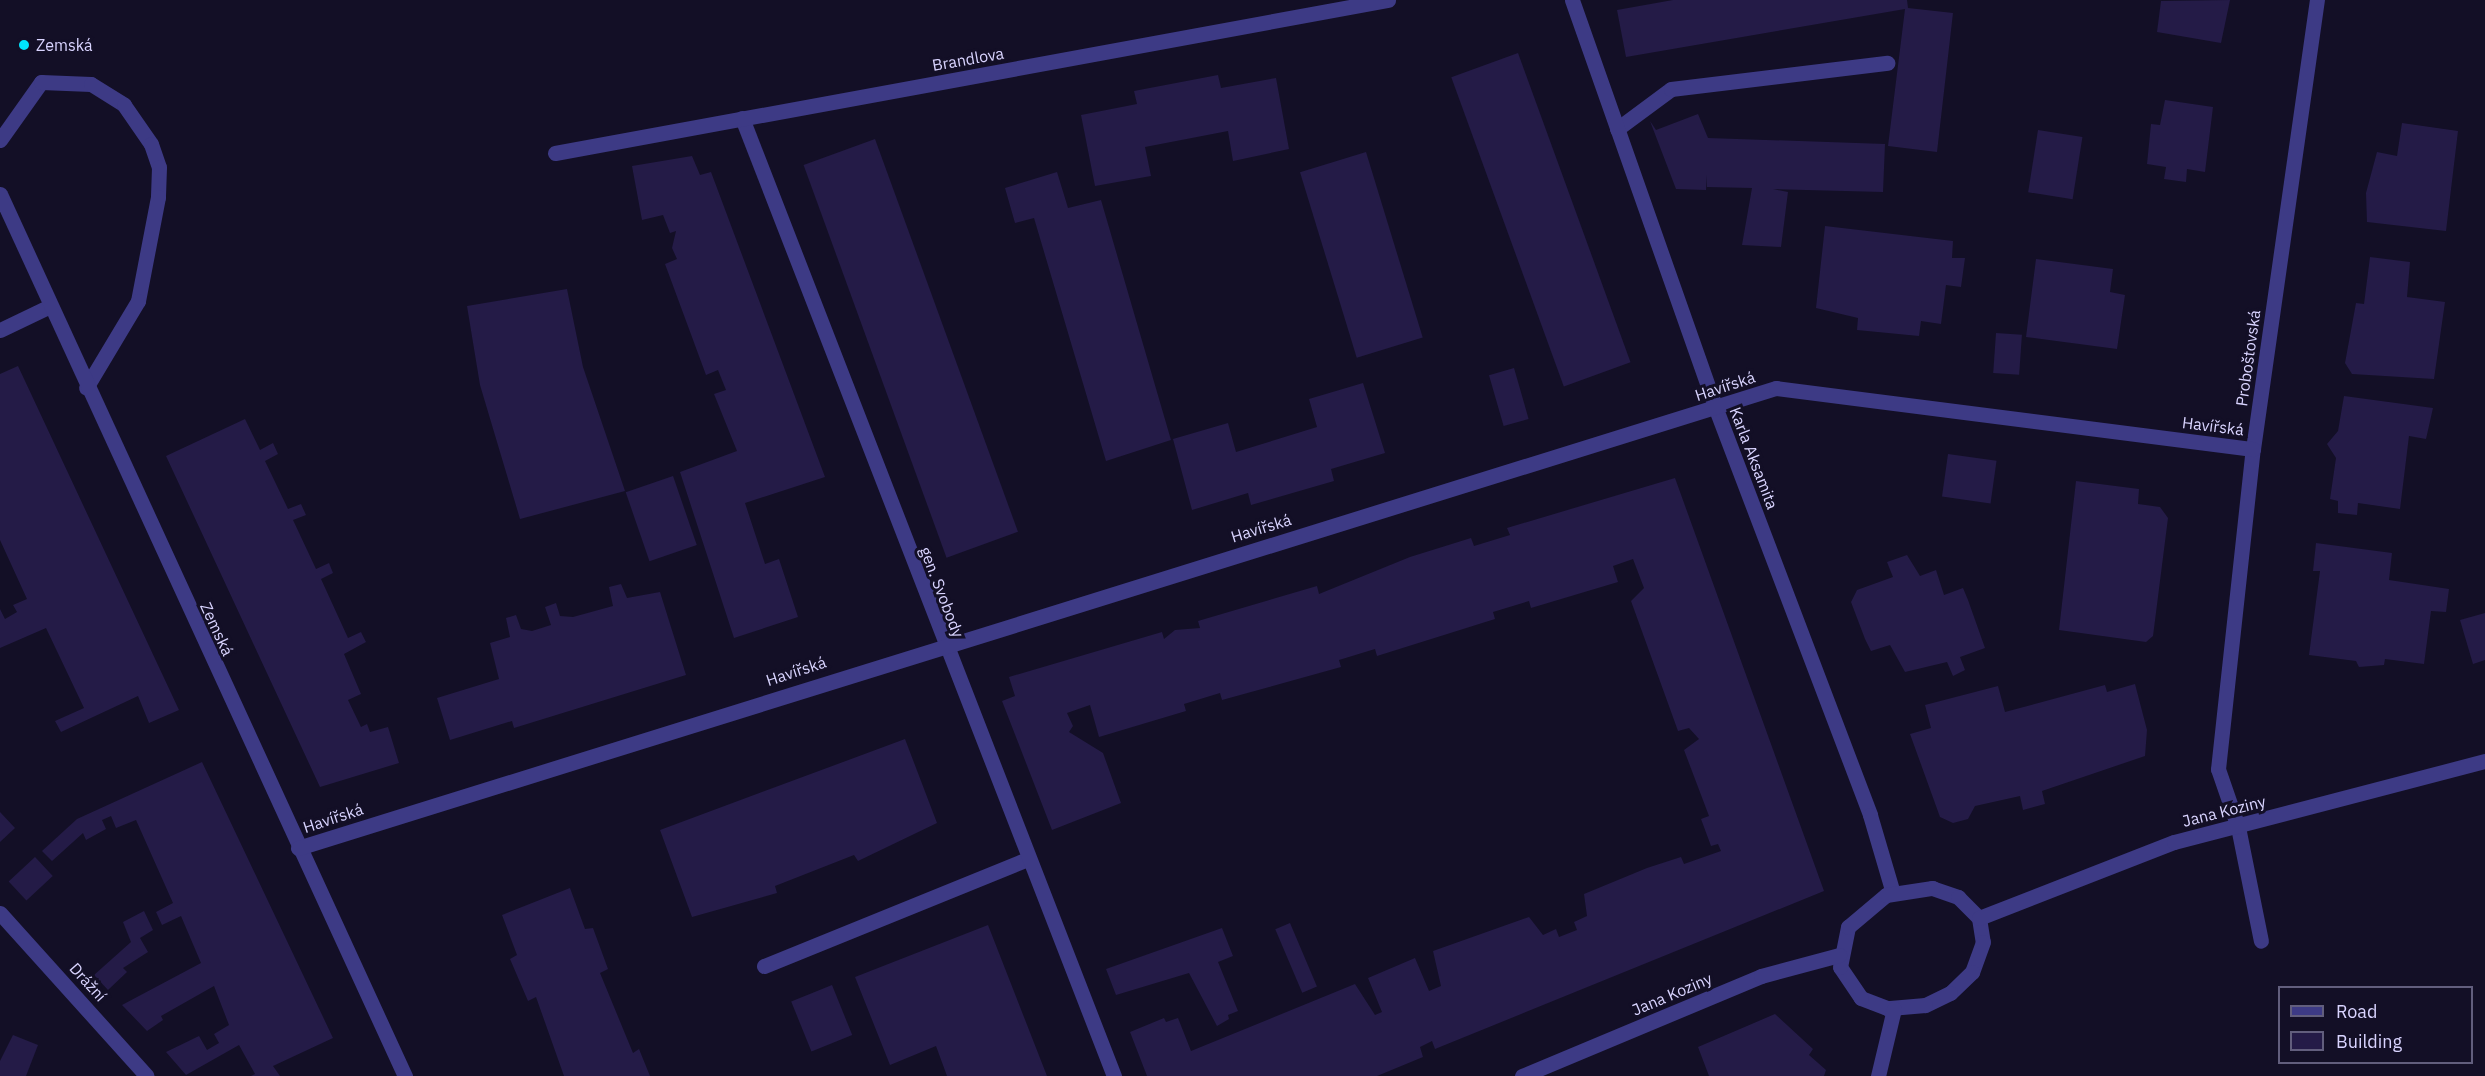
<!DOCTYPE html>
<meta charset="utf-8">
<style>
body{margin:0}
#map{position:relative;width:2485px;height:1076px;overflow:hidden;background:#130f26;font-family:"IBM Plex Sans",sans-serif}
div>[style]{position:absolute}
.building>*{inset:0;background:#241b47;transform-origin:0 0}
.service>*{height:15px;margin:-7.5px;padding:0 7.5px;transform-origin:7.5px;border-radius:7.5px;background:#3d3a85}
.minor>*{height:15px;margin:-7.5px;padding:0 7.5px;transform-origin:7.5px;border-radius:7.5px;background:#3d3a85}
.dots>*{width:16px;height:16px;translate:-50% -50%;box-sizing:border-box;border:3px solid #130f26;border-radius:50%}
span{translate:-50% -50%;white-space:nowrap;text-align:center;line-height:1.15;-webkit-text-stroke:6px #130f26;paint-order:stroke}
.poi-label{font-size:16px;color:#d9d4ff}
.left{translate:0 -50%;text-align:left}
.street-label{font-size:16px;color:#d9d4ff}
.legend{position:absolute;left:2278px;top:986px;width:195px;height:78px;box-sizing:border-box;background:#130f26;border:2px solid #625e7d;margin:0;padding:8px 10px;list-style:none;font-size:18px;color:#d9d4ff}
.legend li{display:flex;align-items:center;gap:12px;height:30px}
.legend b{width:30px;border:2px solid #625e7d}
</style>
<div id="map">
<div class="building">
<div style="clip-path:polygon(1673px 0,1907px 0,1908px 8px,1953px 13px,1937px 152px,1888px 146px,1905px 9px,1626px 57px,1617px 10px)"></div>
<div style="clip-path:polygon(2230px 0,2221px 43px,2157px 32px,2161px 1px)"></div>
<div style="left:1518px;top:53px;width:329px;height:71px;rotate:70deg"></div>
<div style="clip-path:polygon(1218px 75px,1221px 88px,1276px 78px,1289px 149px,1233px 161px,1228px 131px,1145px 147px,1151px 176px,1095px 186px,1081px 115px,1137px 104px,1134px 91px)"></div>
<div style="clip-path:polygon(2165px 100px,2213px 107px,2205px 172px,2187px 169px,2186px 182px,2164px 179px,2166px 167px,2147px 164px,2151px 124px,2160px 125px)"></div>
<div style="clip-path:polygon(1698px 114px,1708px 138px,1885px 144px,1883px 192px,1773px 189px,1788px 192px,1781px 247px,1742px 245px,1752px 188px,1707px 187px,1707px 175px,1706px 190px,1676px 189px,1650px 121px,1656px 130px)"></div>
<div style="clip-path:polygon(2402px 123px,2458px 131px,2446px 231px,2367px 222px,2366px 193px,2377px 152px,2397px 156px)"></div>
<div style="left:2038px;top:130px;width:45px;height:63px;rotate:9deg"></div>
<div style="left:875px;top:139px;width:418px;height:76px;rotate:70deg"></div>
<div style="left:1366px;top:152px;width:194px;height:69px;rotate:73deg"></div>
<div style="clip-path:polygon(692px 156px,700px 175px,711px 172px,825px 477px,745px 503px,765px 564px,779px 559px,798px 617px,734px 638px,680px 472px,737px 451px,714px 394px,726px 390px,718px 370px,706px 375px,665px 264px,677px 259px,672px 248px,676px 231px,670px 233px,663px 215px,642px 220px,632px 166px)"></div>
<div style="clip-path:polygon(1057px 172px,1068px 208px,1101px 200px,1171px 440px,1106px 461px,1034px 218px,1015px 223px,1005px 188px)"></div>
<div style="clip-path:polygon(1825px 226px,1953px 241px,1952px 258px,1965px 258px,1961px 287px,1946px 285px,1941px 324px,1921px 321px,1919px 336px,1857px 330px,1858px 318px,1816px 308px)"></div>
<div style="clip-path:polygon(2370px 257px,2410px 262px,2407px 297px,2445px 302px,2434px 379px,2352px 374px,2345px 363px,2356px 303px,2364px 304px)"></div>
<div style="clip-path:polygon(2036px 259px,2113px 269px,2110px 292px,2125px 295px,2117px 349px,2026px 337px)"></div>
<div style="clip-path:polygon(567px 289px,583px 367px,625px 491px,520px 519px,480px 385px,467px 306px)"></div>
<div style="left:1996px;top:333px;width:26px;height:40px;rotate:4deg"></div>
<div style="clip-path:polygon(18px 366px,179px 710px,149px 723px,138px 696px,61px 732px,55px 721px,84px 708px,46px 628px,0 648px,0 609px,5px 619px,17px 612px,13px 605px,27px 599px,0 540px,0 374px)"></div>
<div style="left:1514px;top:368px;width:53px;height:26px;rotate:74deg"></div>
<div style="clip-path:polygon(1363px 383px,1385px 453px,1331px 469px,1334px 481px,1251px 505px,1248px 493px,1192px 510px,1173px 439px,1228px 423px,1236px 452px,1317px 427px,1309px 399px)"></div>
<div style="clip-path:polygon(2344px 396px,2433px 408px,2426px 439px,2409px 436px,2400px 509px,2358px 503px,2357px 515px,2338px 513px,2338px 501px,2330px 499px,2336px 458px,2327px 444px,2338px 431px)"></div>
<div style="clip-path:polygon(245px 419px,260px 450px,273px 443px,278px 454px,265px 461px,288px 509px,301px 504px,306px 515px,293px 520px,316px 569px,329px 563px,333px 573px,321px 579px,348px 638px,361px 632px,366px 642px,344px 654px,361px 694px,348px 700px,361px 727px,367px 724px,370px 732px,388px 727px,399px 763px,320px 787px,166px 456px)"></div>
<div style="left:1948px;top:454px;width:49px;height:43px;rotate:8deg"></div>
<div style="left:673px;top:476px;width:73px;height:50px;rotate:71deg"></div>
<div style="clip-path:polygon(1675px 478px,1824px 891px,1435px 1049px,1432px 1041px,1420px 1047px,1423px 1057px,1377px 1076px,1147px 1076px,1130px 1032px,1164px 1018px,1166px 1022px,1178px 1018px,1191px 1051px,1355px 984px,1375px 1015px,1382px 1012px,1368px 978px,1415px 958px,1429px 991px,1441px 986px,1433px 951px,1529px 917px,1543px 935px,1556px 929px,1559px 937px,1577px 930px,1574px 922px,1587px 916px,1584px 894px,1647px 868px,1681px 857px,1684px 864px,1721px 851px,1718px 844px,1711px 846px,1701px 819px,1709px 816px,1684px 750px,1699px 739px,1689px 728px,1678px 731px,1631px 601px,1644px 588px,1633px 559px,1613px 566px,1618px 582px,1531px 608px,1529px 601px,1493px 612px,1495px 619px,1377px 656px,1375px 649px,1339px 660px,1341px 667px,1222px 700px,1220px 693px,1184px 704px,1186px 711px,1099px 737px,1090px 705px,1067px 713px,1073px 726px,1069px 732px,1103px 753px,1121px 803px,1052px 830px,1002px 701px,1015px 696px,1009px 677px,1162px 632px,1164px 639px,1175px 630px,1200px 628px,1198px 621px,1317px 586px,1319px 594px,1410px 557px,1471px 538px,1474px 546px,1510px 535px,1507px 528px)"></div>
<div style="clip-path:polygon(2076px 481px,2139px 489px,2138px 504px,2160px 507px,2168px 518px,2153px 636px,2146px 642px,2059px 630px)"></div>
<div style="clip-path:polygon(2316px 543px,2392px 553px,2389px 580px,2449px 589px,2446px 612px,2431px 611px,2424px 664px,2385px 659px,2384px 665px,2359px 667px,2356px 661px,2309px 655px,2320px 571px,2313px 571px)"></div>
<div style="clip-path:polygon(1907px 555px,1920px 576px,1936px 570px,1944px 595px,1963px 588px,1968px 600px,1985px 648px,1960px 657px,1965px 670px,1953px 676px,1947px 662px,1905px 672px,1890px 645px,1871px 651px,1865px 639px,1851px 602px,1857px 590px,1893px 577px,1887px 562px)"></div>
<div style="clip-path:polygon(621px 584px,627px 598px,660px 592px,686px 675px,514px 728px,512px 721px,450px 740px,437px 698px,499px 679px,490px 643px,510px 637px,506px 618px,516px 615px,521px 629px,532px 631px,551px 625px,545px 607px,556px 603px,560px 616px,573px 617px,613px 606px,609px 587px)"></div>
<div style="clip-path:polygon(2485px 613px,2485px 660px,2473px 664px,2460px 620px)"></div>
<div style="clip-path:polygon(2135px 684px,2147px 730px,2145px 756px,2042px 791px,2045px 804px,2023px 810px,2020px 796px,1975px 806px,1968px 819px,1953px 823px,1940px 817px,1910px 734px,1931px 728px,1925px 705px,1998px 686px,2005px 712px,2105px 685px,2107px 692px)"></div>
<div style="clip-path:polygon(905px 739px,937px 823px,858px 861px,854px 855px,775px 886px,777px 893px,692px 917px,660px 830px)"></div>
<div style="clip-path:polygon(202px 762px,333px 1038px,273px 1066px,280px 1076px,251px 1076px,255px 1074px,239px 1045px,186px 1075px,166px 1052px,199px 1036px,207px 1050px,219px 1043px,214px 1034px,229px 1025px,214px 986px,161px 1016px,163px 1020px,147px 1031px,122px 1005px,201px 963px,181px 916px,162px 925px,156px 912px,173px 903px,136px 820px,116px 828px,111px 816px,102px 820px,106px 829px,86px 840px,83px 833px,52px 861px,42px 851px,77px 819px)"></div>
<div style="clip-path:polygon(0 812px,15px 828px,0 842px)"></div>
<div style="left:35px;top:857px;width:26px;height:36px;rotate:47deg"></div>
<div style="clip-path:polygon(570px 888px,585px 929px,593px 928px,608px 969px,600px 973px,633px 1053px,639px 1049px,650px 1076px,564px 1076px,536px 997px,528px 1001px,510px 959px,517px 955px,502px 915px)"></div>
<div style="clip-path:polygon(144px 911px,153px 930px,140px 938px,148px 952px,123px 968px,127px 972px,108px 990px,94px 975px,131px 942px,123px 922px)"></div>
<div style="left:1290px;top:923px;width:69px;height:16px;rotate:67deg"></div>
<div style="clip-path:polygon(988px 925px,1047px 1076px,947px 1076px,936px 1046px,890px 1065px,855px 977px)"></div>
<div style="clip-path:polygon(1222px 928px,1233px 956px,1218px 962px,1238px 1011px,1228px 1015px,1229px 1019px,1217px 1026px,1189px 973px,1116px 995px,1106px 969px)"></div>
<div style="left:832px;top:985px;width:54px;height:44px;rotate:68deg"></div>
<div style="clip-path:polygon(1775px 1014px,1813px 1049px,1809px 1055px,1826px 1070px,1824px 1076px,1709px 1076px,1698px 1047px)"></div>
<div style="clip-path:polygon(13px 1035px,38px 1045px,26px 1076px,0 1076px,0 1061px)"></div>
</div>
<div class="service">
<div style="left:1617px;top:129px;width:67px;rotate:-36.5deg"></div>
<div style="left:1671px;top:89px;width:218px;rotate:-6.9deg"></div>
<div style="left:0;top:140px;width:71px;rotate:-54.7deg"></div>
<div style="left:41px;top:82px;width:50px;rotate:2.3deg"></div>
<div style="left:91px;top:84px;width:39px;rotate:32deg"></div>
<div style="left:124px;top:105px;width:47px;rotate:55.3deg"></div>
<div style="left:151px;top:144px;width:24px;rotate:71deg"></div>
<div style="left:159px;top:167px;width:30px;rotate:92deg"></div>
<div style="left:158px;top:197px;width:106px;rotate:100.9deg"></div>
<div style="left:138px;top:301px;width:101px;rotate:120.9deg"></div>
<div style="left:0;top:330px;width:55px;rotate:-25.6deg"></div>
<div style="left:2238px;top:827px;width:116px;rotate:78.6deg"></div>
<div style="left:764px;top:966px;width:285px;rotate:-22.1deg"></div>
</div>
<div class="minor">
<div style="left:1572px;top:0;width:434px;rotate:70.6deg"></div>
<div style="left:1716px;top:409px;width:434px;rotate:69.2deg"></div>
<div style="left:1870px;top:815px;width:81px;rotate:73.6deg"></div>
<div style="left:742px;top:118px;width:1028px;rotate:68.78deg"></div>
<div style="left:555px;top:153px;width:847px;rotate:-10.41deg"></div>
<div style="left:0;top:194px;width:971px;rotate:65.34deg"></div>
<div style="left:2238px;top:827px;width:61px;rotate:-109deg"></div>
<div style="left:2218px;top:769px;width:322px;rotate:-83.8deg"></div>
<div style="left:2253px;top:449px;width:454px;rotate:-81.9deg"></div>
<div style="left:298px;top:848px;width:1548px;rotate:-17.29deg"></div>
<div style="left:1776px;top:388px;width:481px;rotate:7.3deg"></div>
<div style="left:1932px;top:888px;width:28px;rotate:19deg"></div>
<div style="left:1958px;top:897px;width:30px;rotate:45deg"></div>
<div style="left:1979px;top:918px;width:24px;rotate:81deg"></div>
<div style="left:1983px;top:942px;width:32px;rotate:110deg"></div>
<div style="left:1972px;top:972px;width:30px;rotate:136deg"></div>
<div style="left:1950px;top:993px;width:28px;rotate:154deg"></div>
<div style="left:1925px;top:1005px;width:38px;rotate:175deg"></div>
<div style="left:1887px;top:1008px;width:28px;rotate:-159deg"></div>
<div style="left:1861px;top:998px;width:37px;rotate:-124deg"></div>
<div style="left:1840px;top:967px;width:41px;rotate:-78.7deg"></div>
<div style="left:1848px;top:927px;width:50px;rotate:-40.1deg"></div>
<div style="left:1886px;top:895px;width:47px;rotate:-8.7deg"></div>
<div style="left:0;top:913px;width:219px;rotate:48deg"></div>
<div style="left:1979px;top:918px;width:209px;rotate:-21.3deg"></div>
<div style="left:2174px;top:842px;width:321px;rotate:-14.6deg"></div>
<div style="left:1522px;top:1076px;width:259px;rotate:-22.7deg"></div>
<div style="left:1761px;top:976px;width:81px;rotate:-15.1deg"></div>
<div style="left:1878px;top:1076px;width:69px;rotate:-76.6deg"></div>
</div>
<div class="dots">
<div style="left:24px;top:45px;background:#00e5ff"></div>
</div>
<div class="poi-label">
<span class="left" style="left:36px;top:45px">Zemská</span>
</div>
<div class="street-label">
<span style="left:968px;top:59px;rotate:-10deg">Brandlova</span>
<span style="left:2248px;top:358px;rotate:-82deg">Proboštovská</span>
<span style="left:1725px;top:386px;rotate:-18deg">Havířská</span>
<span style="left:2213px;top:426px;rotate:7deg">Havířská</span>
<span style="left:1754px;top:458px;rotate:69deg">Karla Aksamita</span>
<span style="left:1261px;top:528px;rotate:-17deg">Havířská</span>
<span style="left:942px;top:592px;rotate:69deg">gen. Svobody</span>
<span style="left:217px;top:629px;rotate:65deg">Zemská</span>
<span style="left:796px;top:671px;rotate:-18deg">Havířská</span>
<span style="left:2224px;top:811px;rotate:-14deg">Jana Koziny</span>
<span style="left:333px;top:818px;rotate:-18deg">Havířská</span>
<span style="left:88px;top:982px;rotate:48deg">Drážní</span>
<span style="left:1672px;top:994px;rotate:-23deg">Jana Koziny</span>
</div>
<ul class="legend">
<li><b style="height:8px;background:#3d3a85"></b>Road</li>
<li><b style="height:16px;background:#241b47"></b>Building</li>
</ul>
</div>
